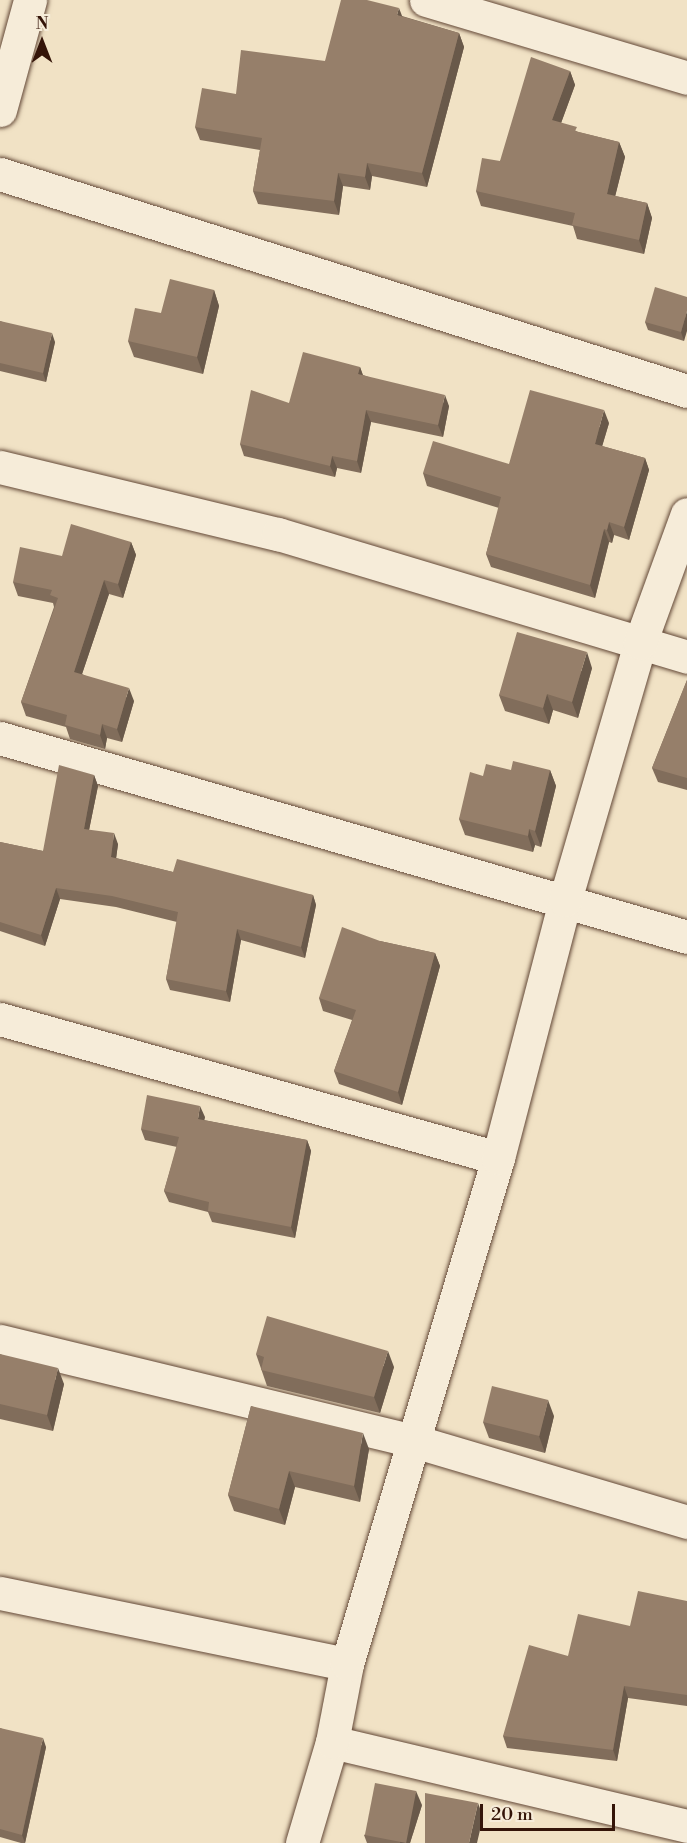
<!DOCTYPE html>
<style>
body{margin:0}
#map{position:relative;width:687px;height:1843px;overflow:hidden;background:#f1e2c5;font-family:"Libre Bodoni",serif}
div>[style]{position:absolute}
.roads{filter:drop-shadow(0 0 2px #634837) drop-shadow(0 0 2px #634837)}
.minor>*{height:33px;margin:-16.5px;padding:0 16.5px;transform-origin:16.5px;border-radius:16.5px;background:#f6ecd9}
.wall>*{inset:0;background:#816d5b}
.shaded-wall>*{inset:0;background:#69594a}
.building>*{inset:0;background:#967f6a;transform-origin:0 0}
span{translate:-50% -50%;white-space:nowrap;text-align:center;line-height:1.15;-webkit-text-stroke:4.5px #f6ecd9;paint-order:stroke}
.north{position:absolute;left:12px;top:12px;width:60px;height:60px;-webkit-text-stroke:4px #f6ecd9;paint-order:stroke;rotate:0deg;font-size:16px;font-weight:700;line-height:24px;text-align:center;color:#341408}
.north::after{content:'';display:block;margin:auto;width:21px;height:27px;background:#341408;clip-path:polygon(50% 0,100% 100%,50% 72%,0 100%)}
.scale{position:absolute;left:480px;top:1804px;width:135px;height:27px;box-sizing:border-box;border:3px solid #341408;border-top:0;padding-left:8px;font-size:18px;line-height:21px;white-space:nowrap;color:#341408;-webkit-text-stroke:4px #f6ecd9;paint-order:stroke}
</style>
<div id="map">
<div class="roads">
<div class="minor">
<div style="left:426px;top:0;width:272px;rotate:16.6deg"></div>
<div style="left:0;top:110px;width:114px;rotate:-74.7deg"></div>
<div style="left:0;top:174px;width:720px;rotate:17.53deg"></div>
<div style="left:0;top:467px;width:286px;rotate:13.6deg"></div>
<div style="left:278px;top:534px;width:427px;rotate:16.7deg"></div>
<div style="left:0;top:738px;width:715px;rotate:16.15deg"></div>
<div style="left:0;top:1019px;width:517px;rotate:15.6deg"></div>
<div style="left:0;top:1341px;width:426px;rotate:13.6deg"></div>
<div style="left:414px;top:1441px;width:285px;rotate:16.5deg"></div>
<div style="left:0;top:1593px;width:354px;rotate:11.6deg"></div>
<div style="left:332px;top:1742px;width:365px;rotate:13.3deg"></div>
<div style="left:302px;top:1843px;width:105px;rotate:-73.5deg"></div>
<div style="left:332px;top:1742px;width:79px;rotate:-79.1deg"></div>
<div style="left:347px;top:1664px;width:528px;rotate:-73.38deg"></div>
<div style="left:498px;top:1158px;width:267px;rotate:-75.4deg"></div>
<div style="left:565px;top:900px;width:268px;rotate:-73.7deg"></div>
<div style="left:640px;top:643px;width:137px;rotate:-70deg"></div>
</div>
</div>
<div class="wall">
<div style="clip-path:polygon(402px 16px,459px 33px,464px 47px,427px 187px,372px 176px,370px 190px,343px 186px,339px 215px,258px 204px,253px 191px,260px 150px,200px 140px,195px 127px,236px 94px,325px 61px)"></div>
<div style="clip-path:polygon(570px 71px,575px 85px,561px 123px,578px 132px,619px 142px,625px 157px,615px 196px,647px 203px,652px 218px,644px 254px,577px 239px,573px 226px,481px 206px,476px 191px,500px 161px)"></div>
<div style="clip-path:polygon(214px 290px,219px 306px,203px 374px,134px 357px,128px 341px,161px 313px)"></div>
<div style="clip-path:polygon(687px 297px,684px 341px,648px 330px,645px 322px)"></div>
<div style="clip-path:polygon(0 321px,55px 342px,46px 382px,0 371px)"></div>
<div style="clip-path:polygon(360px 367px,363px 375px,449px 406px,443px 437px,371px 422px,361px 473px,337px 468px,335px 477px,244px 456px,240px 444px,289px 403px)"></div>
<div style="clip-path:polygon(609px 423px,602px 446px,645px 458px,649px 470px,629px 540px,614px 535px,612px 543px,609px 542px,595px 598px,491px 567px,486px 554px,499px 508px,427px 486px,423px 473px,509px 464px)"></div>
<div style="clip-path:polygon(131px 542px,136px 555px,123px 598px,109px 594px,82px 674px,134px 701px,122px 742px,107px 738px,105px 749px,70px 739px,66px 727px,26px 716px,21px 702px,54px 607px,53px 603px,18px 596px,13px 582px,62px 556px)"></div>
<div style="clip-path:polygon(592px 668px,578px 718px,553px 710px,549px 724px,505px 711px,499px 695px)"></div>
<div style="clip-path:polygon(687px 680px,687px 790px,658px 782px,652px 768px)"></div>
<div style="clip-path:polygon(511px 770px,550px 770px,556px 786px,541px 847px,535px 845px,533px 852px,465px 835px,459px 819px,483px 776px)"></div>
<div style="clip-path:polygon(94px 775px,98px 786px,89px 830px,118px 844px,116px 858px,173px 872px,313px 895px,316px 905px,305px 958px,241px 940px,230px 1002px,170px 990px,166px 979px,177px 922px,116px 907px,60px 899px,45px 946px,0 931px,0 842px,43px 851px)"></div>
<div style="clip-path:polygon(380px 941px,435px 953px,440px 966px,402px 1105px,339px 1084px,334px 1071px,352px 1020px,323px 1011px,319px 998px)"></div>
<div style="clip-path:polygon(205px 1117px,204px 1120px,307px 1140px,311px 1151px,295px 1238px,212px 1222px,208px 1212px,169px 1202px,164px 1191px,177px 1147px,145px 1140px,141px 1129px)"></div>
<div style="clip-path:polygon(0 1354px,64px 1384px,53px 1431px,0 1419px)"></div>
<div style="clip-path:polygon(256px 1354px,394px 1367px,380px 1413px,267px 1386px)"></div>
<div style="clip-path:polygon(251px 1406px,369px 1449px,360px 1502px,295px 1487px,285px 1525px,234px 1511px,228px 1495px)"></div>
<div style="clip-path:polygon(554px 1416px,545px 1453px,489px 1438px,483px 1422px)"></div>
<div style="clip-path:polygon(687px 1601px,687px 1706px,628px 1698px,617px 1761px,507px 1748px,503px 1736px,568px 1656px,630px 1626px)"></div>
<div style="clip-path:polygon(0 1728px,46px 1747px,25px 1843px,21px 1843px,0 1837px)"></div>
<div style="clip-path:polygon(422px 1805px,410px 1843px,367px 1843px,364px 1835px)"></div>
</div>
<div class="shaded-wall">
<div style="clip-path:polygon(399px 8px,404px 21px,397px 15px)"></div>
<div style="clip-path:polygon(459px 33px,464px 47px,427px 187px,422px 173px)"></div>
<div style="clip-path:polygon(570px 71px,575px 85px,557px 134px,552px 120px)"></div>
<div style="clip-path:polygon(619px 142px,625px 157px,612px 209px,607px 194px)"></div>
<div style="clip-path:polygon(367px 163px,372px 176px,370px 190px,365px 177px)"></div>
<div style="clip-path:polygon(338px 173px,343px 186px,339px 215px,334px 201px)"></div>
<div style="clip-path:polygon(647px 203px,652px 218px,644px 254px,639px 240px)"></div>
<div style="clip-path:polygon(214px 290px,219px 306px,203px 374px,197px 357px)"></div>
<div style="clip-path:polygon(687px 311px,687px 331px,684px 341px,681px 332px)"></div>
<div style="clip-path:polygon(52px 333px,55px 342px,46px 382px,43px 373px)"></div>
<div style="clip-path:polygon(360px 367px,364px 379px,358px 374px)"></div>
<div style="clip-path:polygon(445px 395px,449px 406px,443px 437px,438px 425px)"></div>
<div style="clip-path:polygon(366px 410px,371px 422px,361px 473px,357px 461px)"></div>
<div style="clip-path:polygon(604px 410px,609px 423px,599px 457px,595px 444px)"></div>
<div style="clip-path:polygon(332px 456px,337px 468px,335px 477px,330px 466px)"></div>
<div style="clip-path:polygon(645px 458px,649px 470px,629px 540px,624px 527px)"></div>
<div style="clip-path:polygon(609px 522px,614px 535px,612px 543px,607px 530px)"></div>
<div style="clip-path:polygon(604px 529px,609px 542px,595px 598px,590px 585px)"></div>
<div style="clip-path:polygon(131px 542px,136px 555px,123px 598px,118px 584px)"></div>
<div style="clip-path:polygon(104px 580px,109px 594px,78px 686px,74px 672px)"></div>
<div style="clip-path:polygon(587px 652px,592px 668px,578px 718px,572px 702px)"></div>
<div style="clip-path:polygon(129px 688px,134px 701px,122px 742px,117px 729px)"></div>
<div style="clip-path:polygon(547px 694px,553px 710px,549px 724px,543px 708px)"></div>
<div style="clip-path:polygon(102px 724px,107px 738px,105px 749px,100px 735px)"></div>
<div style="clip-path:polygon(550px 770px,556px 786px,541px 847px,535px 831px)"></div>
<div style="clip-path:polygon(94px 775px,98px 786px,87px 840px,84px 829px)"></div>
<div style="clip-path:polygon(529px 829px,535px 845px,533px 852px,528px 836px)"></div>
<div style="clip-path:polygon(114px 833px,118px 844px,115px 867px,111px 857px)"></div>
<div style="clip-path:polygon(56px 888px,60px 899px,45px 946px,41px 935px)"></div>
<div style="clip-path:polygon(313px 895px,316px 905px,305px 958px,301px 947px)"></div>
<div style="clip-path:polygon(237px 929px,241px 940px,230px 1002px,226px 991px)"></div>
<div style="clip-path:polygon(435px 953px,440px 966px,402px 1105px,398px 1092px)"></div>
<div style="clip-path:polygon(200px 1106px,205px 1117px,202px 1130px,198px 1119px)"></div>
<div style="clip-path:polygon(307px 1140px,311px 1151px,295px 1238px,291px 1227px)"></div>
<div style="clip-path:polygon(388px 1351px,394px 1367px,380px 1413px,374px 1397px)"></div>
<div style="clip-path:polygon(58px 1368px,64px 1384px,53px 1431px,47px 1415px)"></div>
<div style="clip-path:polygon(548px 1400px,554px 1416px,545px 1453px,539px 1436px)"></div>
<div style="clip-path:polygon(363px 1433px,369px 1449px,360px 1502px,354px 1486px)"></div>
<div style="clip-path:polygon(289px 1471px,295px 1487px,285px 1525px,279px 1509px)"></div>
<div style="clip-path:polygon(624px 1686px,628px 1698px,617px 1761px,613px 1750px)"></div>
<div style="clip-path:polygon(43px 1738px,46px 1747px,25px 1843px,22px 1835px)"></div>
<div style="clip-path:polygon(416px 1791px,422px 1805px,410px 1843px,400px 1843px)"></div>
<div style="clip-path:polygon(478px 1803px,483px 1817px,477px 1843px,469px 1843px)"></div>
</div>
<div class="building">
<div style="clip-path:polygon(341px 0,367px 0,399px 8px,397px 15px,459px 33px,422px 173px,367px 163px,365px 177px,338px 173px,334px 201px,253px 191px,262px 138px,195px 127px,202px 88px,236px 94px,241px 50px,325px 61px)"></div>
<div style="clip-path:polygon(531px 57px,570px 71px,552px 120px,577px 127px,575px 131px,619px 142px,607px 194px,647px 203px,639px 240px,572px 225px,575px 213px,476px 191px,482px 158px,500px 161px)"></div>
<div style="clip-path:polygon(170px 279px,214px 290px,197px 357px,128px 341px,135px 308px,161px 313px)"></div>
<div style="clip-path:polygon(655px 287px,687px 297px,687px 311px,681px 332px,645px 322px)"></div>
<div style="clip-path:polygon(0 321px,52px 333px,43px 373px,0 363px)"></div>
<div style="clip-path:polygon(303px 352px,360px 367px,358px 374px,445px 395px,438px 425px,366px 410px,357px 461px,332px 456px,330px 466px,240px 444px,251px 390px,289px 403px)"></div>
<div style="clip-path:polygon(530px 390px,604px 410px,595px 444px,645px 458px,624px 527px,609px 522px,607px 530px,604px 529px,590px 585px,486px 554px,501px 497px,423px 473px,433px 441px,509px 464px)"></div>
<div style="clip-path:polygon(71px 524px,131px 542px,118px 584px,104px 580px,74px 672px,129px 688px,117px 729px,102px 724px,100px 735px,65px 725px,67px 715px,21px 702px,58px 598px,50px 595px,52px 590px,13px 582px,20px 547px,62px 556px)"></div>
<div style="clip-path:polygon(517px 632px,587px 652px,572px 702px,547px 694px,543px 708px,499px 695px)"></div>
<div style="clip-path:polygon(687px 680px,687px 778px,652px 768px)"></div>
<div style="clip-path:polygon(513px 761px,550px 770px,535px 831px,529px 829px,528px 836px,459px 819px,470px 772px,483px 776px,486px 764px,511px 770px)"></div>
<div style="clip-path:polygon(59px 765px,94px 775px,84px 829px,114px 833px,111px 857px,173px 872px,177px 859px,313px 895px,301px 947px,237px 929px,226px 991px,166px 979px,178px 912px,112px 896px,56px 888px,41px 935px,0 922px,0 842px,43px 851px)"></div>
<div style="clip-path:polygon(342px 927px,380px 941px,435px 953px,398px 1092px,334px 1071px,356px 1010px,319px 998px)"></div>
<div style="clip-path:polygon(147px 1095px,200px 1106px,198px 1119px,307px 1140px,291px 1227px,208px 1211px,209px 1202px,164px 1191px,179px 1137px,141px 1129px)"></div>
<div style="clip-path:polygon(267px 1316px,388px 1351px,374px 1397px,261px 1370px,264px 1357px,256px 1354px)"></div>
<div style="clip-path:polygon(0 1354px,58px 1368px,47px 1415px,0 1404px)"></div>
<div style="left:492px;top:1386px;width:58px;height:37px;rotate:14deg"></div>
<div style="clip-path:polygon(251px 1406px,363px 1433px,354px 1486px,289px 1471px,279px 1509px,228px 1495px)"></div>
<div style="clip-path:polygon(638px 1591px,687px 1601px,687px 1695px,624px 1686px,613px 1750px,503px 1736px,529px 1645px,568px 1656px,578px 1614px,630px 1626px)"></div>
<div style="clip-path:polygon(0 1728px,43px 1738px,22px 1835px,0 1829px)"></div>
<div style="left:375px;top:1783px;width:42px;height:53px;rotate:11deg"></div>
<div style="clip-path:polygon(425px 1793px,478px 1803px,469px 1843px,425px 1843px)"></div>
</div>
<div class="north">N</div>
<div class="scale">20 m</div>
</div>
